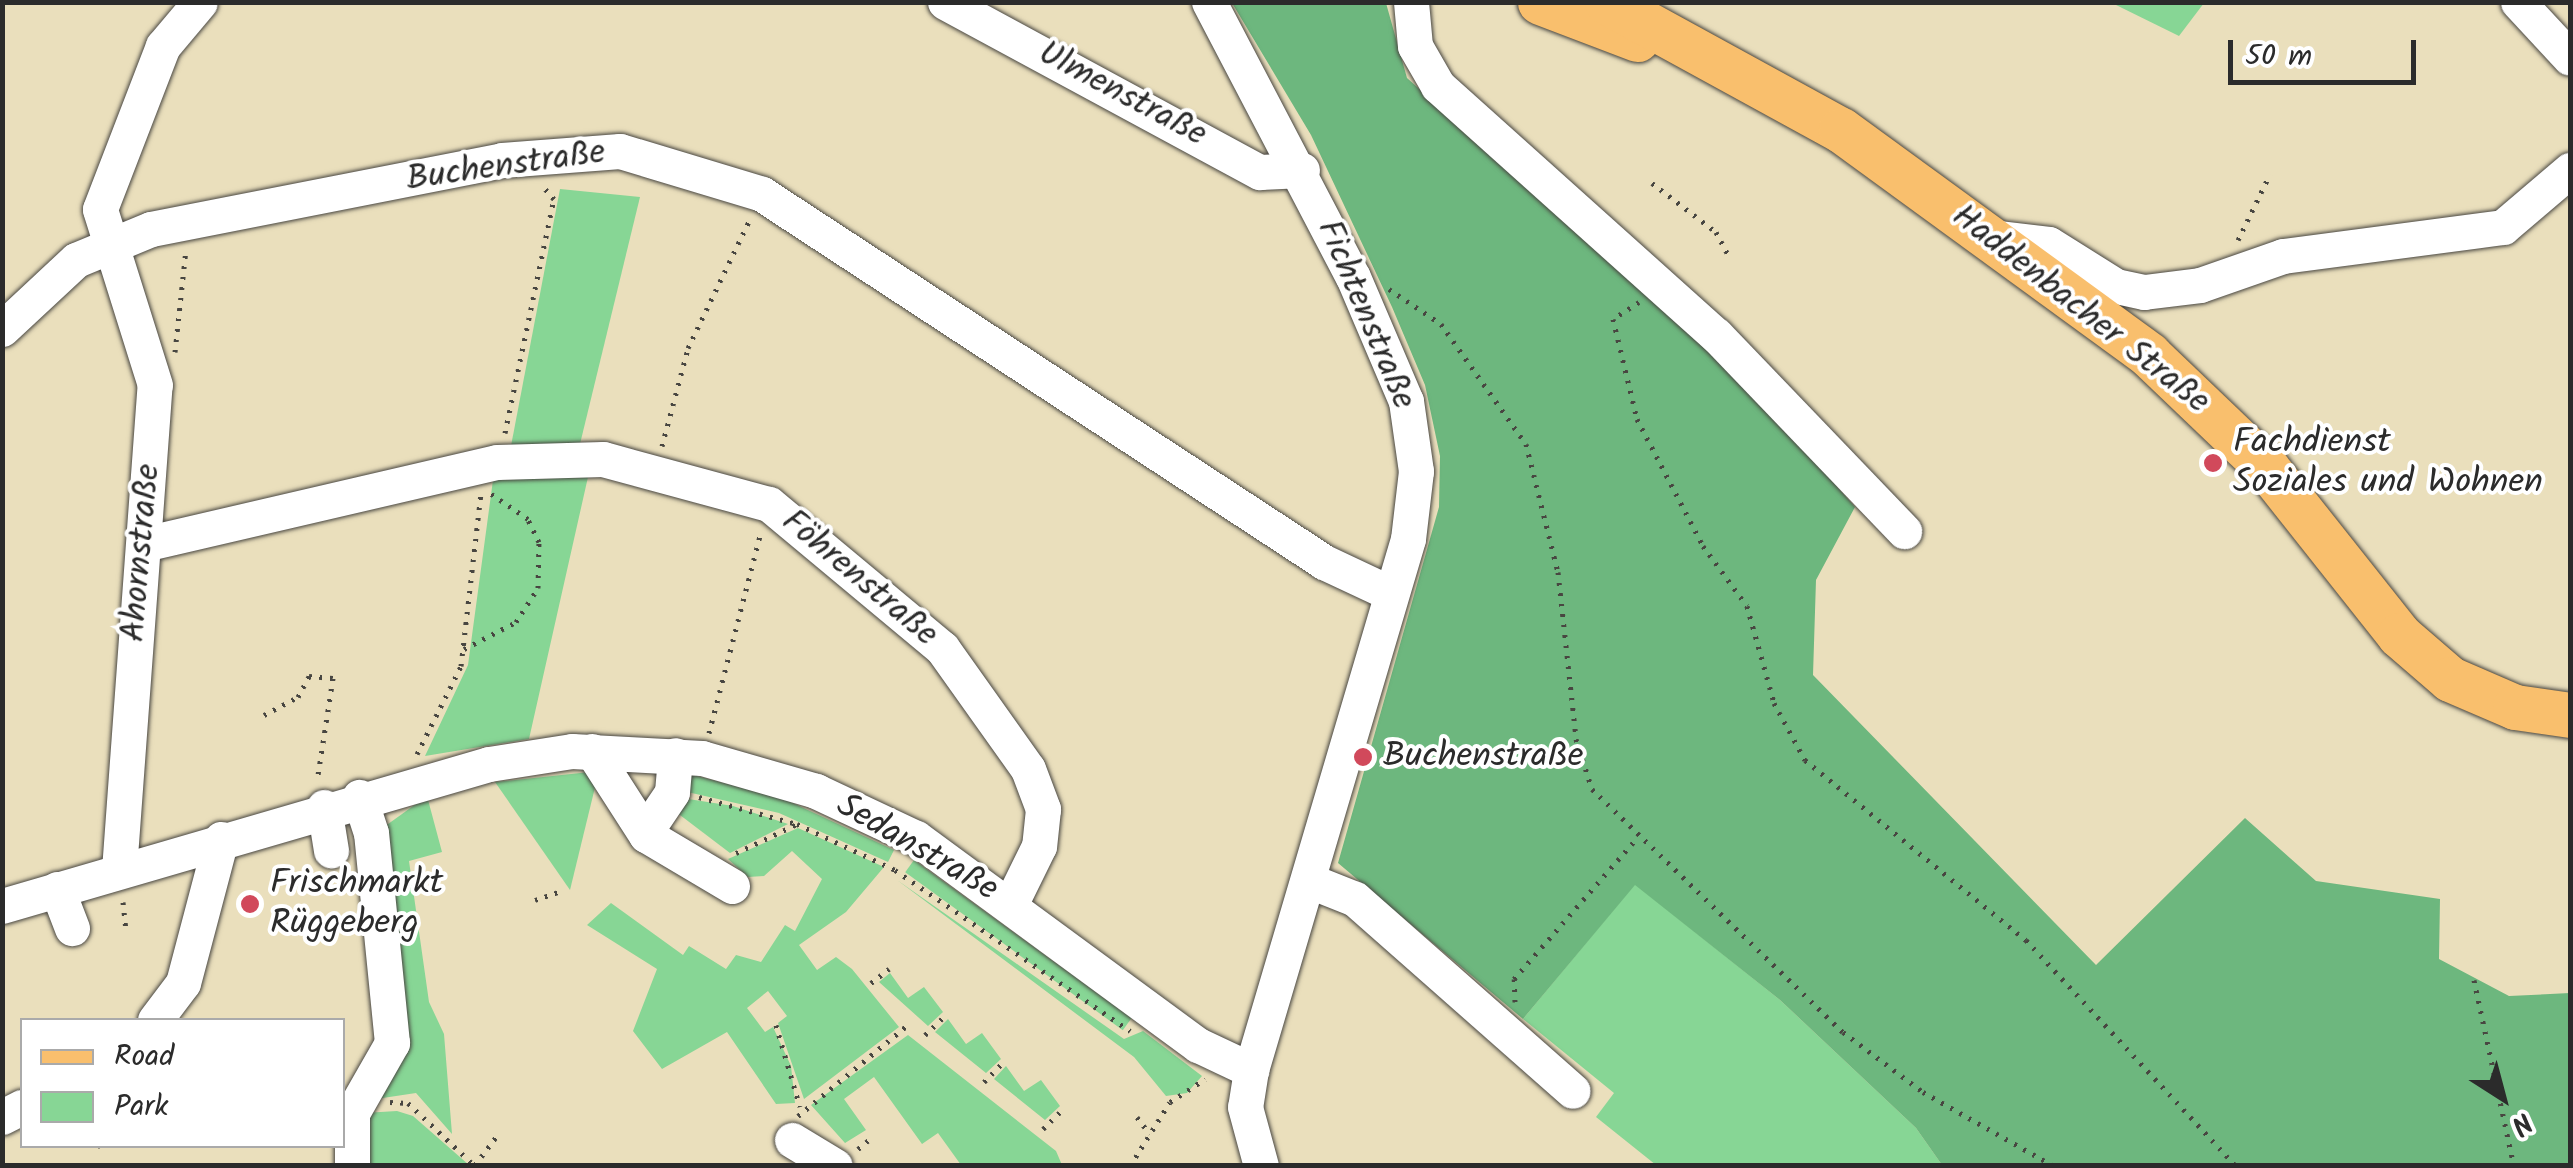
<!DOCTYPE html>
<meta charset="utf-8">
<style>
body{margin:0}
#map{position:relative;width:2573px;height:1168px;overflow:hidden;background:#eadfbc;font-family:Kalam,sans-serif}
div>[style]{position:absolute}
.green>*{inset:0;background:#87d695;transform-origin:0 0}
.forest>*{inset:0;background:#6db77e}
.path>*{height:5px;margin-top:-2.5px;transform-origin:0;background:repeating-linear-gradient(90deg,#484641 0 2.5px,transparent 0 10.5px)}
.roads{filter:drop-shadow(0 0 2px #484641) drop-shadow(0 0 2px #484641)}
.minor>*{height:35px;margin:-17.5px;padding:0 17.5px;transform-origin:17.5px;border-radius:17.5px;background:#fff}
.major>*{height:45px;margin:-22.5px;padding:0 22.5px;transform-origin:22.5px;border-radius:22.5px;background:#f9bf6d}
.dots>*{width:28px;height:28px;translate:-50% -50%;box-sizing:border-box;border:5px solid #fff;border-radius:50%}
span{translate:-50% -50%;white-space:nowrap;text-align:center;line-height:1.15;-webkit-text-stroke:8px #fff;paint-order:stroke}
.street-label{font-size:35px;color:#2b2b2b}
.poi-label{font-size:35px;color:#2b2b2b}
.left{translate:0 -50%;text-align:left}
.frame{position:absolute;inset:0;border:5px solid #2b2b2b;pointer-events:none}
.legend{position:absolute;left:20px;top:1018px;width:325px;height:130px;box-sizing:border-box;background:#fff;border:2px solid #aaa;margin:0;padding:12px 18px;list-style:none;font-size:30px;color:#2b2b2b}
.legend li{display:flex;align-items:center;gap:20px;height:50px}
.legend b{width:50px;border:2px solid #aaa}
.north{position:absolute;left:2453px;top:1048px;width:100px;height:100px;-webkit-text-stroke:8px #fff;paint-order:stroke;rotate:144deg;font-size:28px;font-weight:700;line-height:40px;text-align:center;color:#2b2b2b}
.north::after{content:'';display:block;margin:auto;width:35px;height:45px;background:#2b2b2b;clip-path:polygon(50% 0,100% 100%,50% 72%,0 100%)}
.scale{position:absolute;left:2228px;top:40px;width:188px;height:45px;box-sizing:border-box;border:5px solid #2b2b2b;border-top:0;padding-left:12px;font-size:30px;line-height:35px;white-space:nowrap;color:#2b2b2b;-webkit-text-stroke:8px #fff;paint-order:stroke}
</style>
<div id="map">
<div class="green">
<div style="clip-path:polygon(2112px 3px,2204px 3px,2179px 36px)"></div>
<div style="clip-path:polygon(560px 189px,640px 197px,580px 444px,511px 446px)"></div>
<div style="clip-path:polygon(588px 477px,529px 739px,425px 756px,468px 665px,493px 480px)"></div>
<div style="clip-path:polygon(599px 771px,570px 890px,495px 782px)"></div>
<div style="clip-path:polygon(685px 773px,782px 798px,894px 850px,888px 862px,779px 813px,683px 791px)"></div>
<div style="clip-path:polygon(427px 796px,442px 852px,409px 861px,429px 1002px,444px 1034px,452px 1134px,416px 1093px,376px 1099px,377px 832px)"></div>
<div style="clip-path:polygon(682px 798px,733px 806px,788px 824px,730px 853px,676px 812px)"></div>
<div style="clip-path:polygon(798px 828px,884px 867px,846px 912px,799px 945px,817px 970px,836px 957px,852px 969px,899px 1027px,804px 1099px,778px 1023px,787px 1016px,768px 991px,747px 1008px,765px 1032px,773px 1027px,791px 1066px,795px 1103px,776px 1104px,727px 1032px,662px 1069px,633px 1031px,657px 969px,587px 925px,611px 903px,683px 955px,689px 946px,726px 969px,736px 955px,761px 962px,785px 925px,795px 931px,822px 879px,792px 851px,764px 876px,748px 877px,728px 859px)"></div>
<div style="left:914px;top:860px;width:269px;height:15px;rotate:36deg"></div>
<div style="clip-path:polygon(897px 880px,1124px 1039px,1143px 1031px,1202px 1076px,1187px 1093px,1166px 1096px,1134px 1057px)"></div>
<div style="clip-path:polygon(1635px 884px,1780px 1000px,1916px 1128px,1942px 1165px,1656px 1165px,1596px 1117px,1614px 1093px,1523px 1019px)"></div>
<div style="clip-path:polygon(890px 973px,908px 998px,924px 987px,943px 1012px,928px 1026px,879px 982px)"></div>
<div style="clip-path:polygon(948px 1019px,966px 1044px,982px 1033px,1001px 1059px,986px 1073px,935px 1032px)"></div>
<div style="clip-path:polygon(908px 1035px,1056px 1151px,1062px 1165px,961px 1165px,938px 1133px,922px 1144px,874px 1077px,844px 1099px,866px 1130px,845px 1143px,811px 1105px)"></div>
<div style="clip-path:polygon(1006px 1066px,1024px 1091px,1041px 1080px,1060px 1106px,1045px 1120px,994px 1079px)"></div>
<div style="clip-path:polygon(397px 1111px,413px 1116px,469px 1165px,360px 1165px,364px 1113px)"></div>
</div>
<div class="forest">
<div style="clip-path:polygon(1232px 3px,1386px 3px,1407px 78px,1747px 384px,1855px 507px,1816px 580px,1813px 675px,2096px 965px,2245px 818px,2316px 881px,2440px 899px,2439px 959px,2509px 996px,2570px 993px,2570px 1165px,1942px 1165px,1916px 1128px,1780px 1000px,1635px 885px,1523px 1019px,1338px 863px,1439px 507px,1440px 456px,1425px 385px,1392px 307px,1311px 135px)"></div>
</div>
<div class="path">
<div style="left:1652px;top:183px;width:81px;rotate:37.4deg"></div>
<div style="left:1716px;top:232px;width:26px;rotate:62deg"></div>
<div style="left:2238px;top:240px;width:73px;rotate:-64.1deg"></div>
<div style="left:1389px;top:289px;width:63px;rotate:33.9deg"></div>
<div style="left:1441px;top:324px;width:147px;rotate:54.7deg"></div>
<div style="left:1526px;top:444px;width:132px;rotate:76deg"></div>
<div style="left:1558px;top:572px;width:168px;rotate:83.8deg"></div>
<div style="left:1576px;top:739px;width:52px;rotate:72.3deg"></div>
<div style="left:1592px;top:789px;width:349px;rotate:44.1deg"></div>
<div style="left:1843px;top:1032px;width:100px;rotate:36.9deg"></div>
<div style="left:1923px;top:1092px;width:150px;rotate:29.5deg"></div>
<div style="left:1639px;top:302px;width:31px;rotate:147deg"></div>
<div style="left:1613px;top:319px;width:103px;rotate:76.5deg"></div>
<div style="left:1637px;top:419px;width:143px;rotate:62.5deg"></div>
<div style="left:1703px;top:546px;width:74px;rotate:53.7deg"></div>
<div style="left:1747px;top:606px;width:101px;rotate:74.4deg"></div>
<div style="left:1774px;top:703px;width:65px;rotate:61.5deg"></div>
<div style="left:1805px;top:760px;width:285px;rotate:39.2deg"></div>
<div style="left:2026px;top:940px;width:309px;rotate:47.1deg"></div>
<div style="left:175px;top:352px;width:104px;rotate:-83.9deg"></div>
<div style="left:505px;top:433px;width:239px;rotate:-78.2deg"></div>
<div style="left:554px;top:199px;width:20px;rotate:-131deg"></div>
<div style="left:662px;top:446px;width:101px;rotate:-75.1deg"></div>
<div style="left:688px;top:348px;width:143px;rotate:-64.3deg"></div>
<div style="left:464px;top:649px;width:59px;rotate:-27.4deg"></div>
<div style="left:516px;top:622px;width:40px;rotate:-57.1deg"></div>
<div style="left:538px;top:588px;width:46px;rotate:-88.8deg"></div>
<div style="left:539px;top:542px;width:25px;rotate:-116deg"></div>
<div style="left:528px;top:519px;width:46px;rotate:-145.6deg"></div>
<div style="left:264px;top:715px;width:38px;rotate:-28deg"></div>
<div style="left:298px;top:697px;width:24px;rotate:-62deg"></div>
<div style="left:309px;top:676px;width:24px;rotate:5deg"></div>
<div style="left:333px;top:678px;width:104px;rotate:98.8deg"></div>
<div style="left:709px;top:733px;width:203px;rotate:-75.5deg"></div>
<div style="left:417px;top:754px;width:98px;rotate:-63.4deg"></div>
<div style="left:461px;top:666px;width:174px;rotate:-83.4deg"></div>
<div style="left:699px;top:797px;width:102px;rotate:15.4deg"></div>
<div style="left:797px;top:824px;width:108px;rotate:25.1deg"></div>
<div style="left:895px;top:870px;width:285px;rotate:34.4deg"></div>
<div style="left:736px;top:853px;width:68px;rotate:-25.4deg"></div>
<div style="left:535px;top:900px;width:31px;rotate:-19deg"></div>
<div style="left:123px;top:902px;width:28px;rotate:84deg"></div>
<div style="left:2474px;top:980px;width:190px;rotate:77.9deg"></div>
<div style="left:871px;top:983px;width:23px;rotate:-38deg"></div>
<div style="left:1515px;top:1002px;width:23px;rotate:-92deg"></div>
<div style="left:1514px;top:979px;width:189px;rotate:-48.9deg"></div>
<div style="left:776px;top:1025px;width:85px;rotate:73.7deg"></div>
<div style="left:925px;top:1035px;width:29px;rotate:-44deg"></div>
<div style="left:984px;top:1082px;width:29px;rotate:-46deg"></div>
<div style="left:390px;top:1102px;width:18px;rotate:3deg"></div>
<div style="left:408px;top:1103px;width:92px;rotate:43.2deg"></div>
<div style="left:798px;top:1116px;width:146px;rotate:-39.7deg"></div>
<div style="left:1137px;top:1117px;width:21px;rotate:53deg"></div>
<div style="left:1043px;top:1129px;width:28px;rotate:-45deg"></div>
<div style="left:100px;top:1146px;width:1px;rotate:45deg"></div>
<div style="left:858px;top:1149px;width:17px;rotate:-40deg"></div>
<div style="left:475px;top:1165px;width:40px;rotate:-53deg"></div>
<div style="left:1130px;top:1166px;width:75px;rotate:-58deg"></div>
<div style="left:1170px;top:1102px;width:42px;rotate:-33.3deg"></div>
</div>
<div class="roads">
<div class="minor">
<div style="left:945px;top:2px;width:358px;rotate:28.4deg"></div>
<div style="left:1260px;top:172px;width:42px;rotate:-2.7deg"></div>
<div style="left:1209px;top:2px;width:310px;rotate:62.4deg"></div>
<div style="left:1353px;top:277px;width:135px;rotate:66.9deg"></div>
<div style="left:1406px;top:401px;width:71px;rotate:81.9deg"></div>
<div style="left:1416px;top:471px;width:68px;rotate:96.7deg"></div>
<div style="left:1408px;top:539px;width:554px;rotate:106.47deg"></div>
<div style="left:1251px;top:1070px;width:37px;rotate:99deg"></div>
<div style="left:1245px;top:1107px;width:61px;rotate:74.8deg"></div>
<div style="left:1411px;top:2px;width:44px;rotate:84.8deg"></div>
<div style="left:1415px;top:46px;width:46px;rotate:60.1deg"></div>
<div style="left:1438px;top:86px;width:373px;rotate:41.9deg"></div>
<div style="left:1716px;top:335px;width:272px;rotate:46.2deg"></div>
<div style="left:2518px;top:2px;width:76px;rotate:47.1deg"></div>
<div style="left:1989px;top:237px;width:60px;rotate:6.7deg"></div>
<div style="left:2049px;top:244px;width:79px;rotate:32.1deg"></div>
<div style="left:2116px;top:286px;width:29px;rotate:12deg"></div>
<div style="left:2144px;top:292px;width:56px;rotate:-7.1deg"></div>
<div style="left:2200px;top:285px;width:88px;rotate:-19.3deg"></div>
<div style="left:2283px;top:256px;width:222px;rotate:-7.5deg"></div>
<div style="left:2503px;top:227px;width:88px;rotate:-40.4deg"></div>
<div style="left:2px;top:329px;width:101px;rotate:-43deg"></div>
<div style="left:76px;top:260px;width:81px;rotate:-22.5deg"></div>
<div style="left:151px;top:229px;width:358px;rotate:-11.1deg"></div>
<div style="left:502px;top:160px;width:118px;rotate:-4.4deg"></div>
<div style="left:620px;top:151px;width:148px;rotate:16.8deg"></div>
<div style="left:762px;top:194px;width:672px;rotate:33.22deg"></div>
<div style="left:1324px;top:562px;width:73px;rotate:25.2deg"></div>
<div style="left:144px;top:544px;width:362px;rotate:-13.1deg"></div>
<div style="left:497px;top:462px;width:106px;rotate:-1.6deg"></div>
<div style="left:603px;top:459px;width:172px;rotate:15.2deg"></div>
<div style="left:769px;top:504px;width:225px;rotate:39.8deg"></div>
<div style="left:942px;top:648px;width:148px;rotate:54.6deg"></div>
<div style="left:1028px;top:769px;width:43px;rotate:69.4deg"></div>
<div style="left:1043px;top:809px;width:37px;rotate:96deg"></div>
<div style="left:1039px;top:846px;width:64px;rotate:116.2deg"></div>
<div style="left:592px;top:751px;width:100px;rotate:57.3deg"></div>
<div style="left:646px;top:835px;width:100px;rotate:30.7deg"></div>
<div style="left:324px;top:807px;width:44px;rotate:80.8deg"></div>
<div style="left:654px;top:819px;width:32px;rotate:-56deg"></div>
<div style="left:672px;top:792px;width:37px;rotate:-85deg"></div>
<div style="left:119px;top:870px;width:486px;rotate:-85.8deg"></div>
<div style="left:155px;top:385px;width:184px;rotate:-107.4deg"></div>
<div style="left:100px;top:209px;width:175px;rotate:-68.9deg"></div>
<div style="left:163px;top:46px;width:57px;rotate:-49.9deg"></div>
<div style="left:1310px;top:881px;width:48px;rotate:21.8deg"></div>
<div style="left:1355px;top:899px;width:290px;rotate:41.4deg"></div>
<div style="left:57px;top:889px;width:42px;rotate:69deg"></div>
<div style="left:2px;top:906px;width:507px;rotate:-16.26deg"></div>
<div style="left:489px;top:764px;width:84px;rotate:-8.9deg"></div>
<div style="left:572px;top:751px;width:130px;rotate:3.1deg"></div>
<div style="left:702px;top:758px;width:119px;rotate:16.1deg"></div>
<div style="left:816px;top:791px;width:110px;rotate:25.2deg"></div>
<div style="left:916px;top:838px;width:350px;rotate:36.3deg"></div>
<div style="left:1198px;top:1045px;width:59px;rotate:25.3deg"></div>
<div style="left:155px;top:1020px;width:46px;rotate:-52.9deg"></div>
<div style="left:183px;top:983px;width:149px;rotate:-75.2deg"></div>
<div style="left:2px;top:1117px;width:22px;rotate:-27deg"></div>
<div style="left:792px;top:1140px;width:50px;rotate:31.2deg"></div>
<div style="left:352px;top:1166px;width:53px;rotate:-90deg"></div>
<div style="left:352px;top:1113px;width:81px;rotate:-60.3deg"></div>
<div style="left:392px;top:1043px;width:211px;rotate:-95.7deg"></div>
<div style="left:371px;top:833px;width:38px;rotate:-108deg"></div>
</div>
<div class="major">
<div style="left:1540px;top:2px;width:104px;rotate:20.9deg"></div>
<div style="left:1607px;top:2px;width:267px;rotate:28.7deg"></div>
<div style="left:1841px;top:130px;width:381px;rotate:36.1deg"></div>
<div style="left:2149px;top:355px;width:162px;rotate:43.7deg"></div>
<div style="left:2266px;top:467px;width:214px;rotate:51.6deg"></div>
<div style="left:2399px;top:635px;width:67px;rotate:40.8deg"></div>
<div style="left:2450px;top:679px;width:71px;rotate:23.3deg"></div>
<div style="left:2515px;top:707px;width:56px;rotate:8.3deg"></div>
</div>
</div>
<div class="dots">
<div style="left:2213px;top:463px;background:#d1495b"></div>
<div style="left:1363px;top:757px;background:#d1495b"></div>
<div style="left:250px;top:904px;background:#d1495b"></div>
</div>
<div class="street-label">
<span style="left:1122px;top:95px;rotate:28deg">Ulmenstraße</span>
<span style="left:506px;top:167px;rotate:-8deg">Buchenstraße</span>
<span style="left:2080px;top:310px;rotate:38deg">Haddenbacher Straße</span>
<span style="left:1365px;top:315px;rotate:67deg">Fichtenstraße</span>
<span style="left:142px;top:553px;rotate:-85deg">Ahornstraße</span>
<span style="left:859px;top:579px;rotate:40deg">Föhrenstraße</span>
<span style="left:917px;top:848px;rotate:30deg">Sedanstraße</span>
</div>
<div class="poi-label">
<span class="left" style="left:2233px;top:463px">Fachdienst<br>Soziales und Wohnen</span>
<span class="left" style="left:1383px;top:757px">Buchenstraße</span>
<span class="left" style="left:270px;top:904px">Frischmarkt<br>Rüggeberg</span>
</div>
<div class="frame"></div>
<ul class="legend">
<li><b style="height:12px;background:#f9bf6d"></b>Road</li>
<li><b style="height:28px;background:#87d695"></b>Park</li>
</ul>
<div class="north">N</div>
<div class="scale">50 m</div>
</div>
